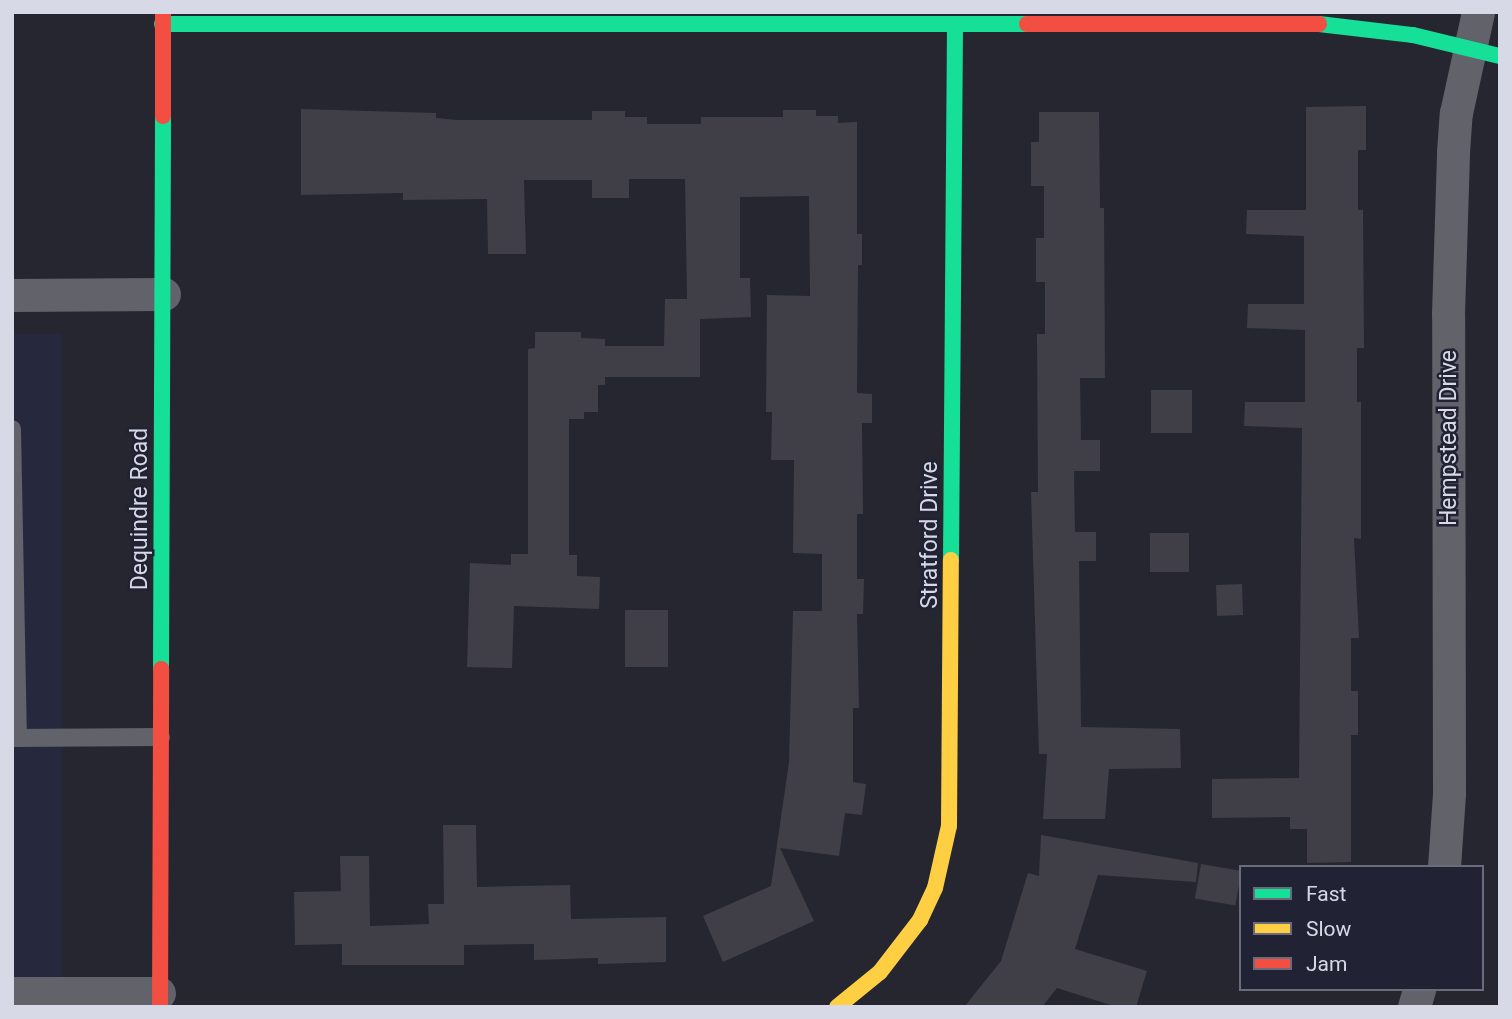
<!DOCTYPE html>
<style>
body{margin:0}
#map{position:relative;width:1512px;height:1019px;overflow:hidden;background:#262630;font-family:Roboto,sans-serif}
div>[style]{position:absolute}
.built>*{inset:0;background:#26283e;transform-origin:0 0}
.building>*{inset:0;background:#403f47;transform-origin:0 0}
.lane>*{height:18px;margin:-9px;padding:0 9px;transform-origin:9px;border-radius:9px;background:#62626b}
.street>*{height:33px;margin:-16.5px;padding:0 16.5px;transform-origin:16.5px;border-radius:16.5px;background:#62626b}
.fast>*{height:16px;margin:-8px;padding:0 8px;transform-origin:8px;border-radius:8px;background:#16e098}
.slow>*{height:16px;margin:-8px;padding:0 8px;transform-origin:8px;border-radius:8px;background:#ffcf43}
.jam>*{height:16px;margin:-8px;padding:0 8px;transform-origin:8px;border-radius:8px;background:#f24e42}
span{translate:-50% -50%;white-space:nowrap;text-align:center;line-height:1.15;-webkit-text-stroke:5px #212335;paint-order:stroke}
.street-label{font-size:23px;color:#d8d9e6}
.frame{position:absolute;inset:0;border:14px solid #d8d9e6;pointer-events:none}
.legend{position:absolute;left:1239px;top:865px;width:245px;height:126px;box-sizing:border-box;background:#212335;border:2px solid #6a6c7c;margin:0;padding:9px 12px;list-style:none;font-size:21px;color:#d8d9e6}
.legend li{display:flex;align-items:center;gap:14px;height:35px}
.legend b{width:35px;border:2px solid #6a6c7c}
</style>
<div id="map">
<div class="built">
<div style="left:62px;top:334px;width:673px;height:50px;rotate:90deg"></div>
</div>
<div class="building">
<div style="clip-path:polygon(1366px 106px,1366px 150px,1358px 150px,1358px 210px,1363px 210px,1364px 348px,1357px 348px,1357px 402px,1361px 402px,1361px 539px,1354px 538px,1359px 638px,1351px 638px,1351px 691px,1358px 691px,1358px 735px,1351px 735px,1351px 862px,1307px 863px,1307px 829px,1290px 829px,1290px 817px,1212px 818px,1212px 779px,1299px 778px,1302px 428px,1244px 426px,1245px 402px,1305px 402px,1305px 330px,1247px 328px,1248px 304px,1304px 304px,1304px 236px,1246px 234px,1247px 210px,1306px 210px,1306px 107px)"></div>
<div style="clip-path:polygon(301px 109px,436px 113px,436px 118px,458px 120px,592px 120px,592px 111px,625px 111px,625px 117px,647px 117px,647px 124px,701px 124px,701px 117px,783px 117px,783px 110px,816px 110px,816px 116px,838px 116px,838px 123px,857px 122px,857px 234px,862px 234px,862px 265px,858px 265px,857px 393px,872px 394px,872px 423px,862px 423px,863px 514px,857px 514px,857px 579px,864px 579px,863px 614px,857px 614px,859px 708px,853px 708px,853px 782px,866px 784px,862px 815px,845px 813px,839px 856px,780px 848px,814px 921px,723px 962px,703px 916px,771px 886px,789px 762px,793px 611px,822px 611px,822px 554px,793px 553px,794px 460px,771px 460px,772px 412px,766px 412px,767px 295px,810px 296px,809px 196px,740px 197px,740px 278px,750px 278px,751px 317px,700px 319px,700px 377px,605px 377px,605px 385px,598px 385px,598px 412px,584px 412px,584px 419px,569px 419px,569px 555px,577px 555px,577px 576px,600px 577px,599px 609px,514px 606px,512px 668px,467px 667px,470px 563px,511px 565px,511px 554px,528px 554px,528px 349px,535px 348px,535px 332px,581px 332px,581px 338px,605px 339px,605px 346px,664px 346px,665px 299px,687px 299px,685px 179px,629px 179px,629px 198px,592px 198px,592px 180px,524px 180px,526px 254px,488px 254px,487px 199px,403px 200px,403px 193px,301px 195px)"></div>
<div style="clip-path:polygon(1039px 112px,1099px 112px,1100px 208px,1104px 208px,1105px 378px,1080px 378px,1081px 440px,1100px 440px,1100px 471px,1074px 471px,1075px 532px,1096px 532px,1096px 561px,1079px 561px,1081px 727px,1180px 729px,1181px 768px,1109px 769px,1105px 819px,1043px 819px,1047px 754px,1039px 754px,1031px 492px,1038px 492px,1037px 334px,1045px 334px,1045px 282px,1036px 282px,1036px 238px,1044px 238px,1044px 186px,1031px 186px,1031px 142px,1039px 142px)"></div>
<div style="left:1151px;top:390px;width:41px;height:43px"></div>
<div style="left:1150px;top:533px;width:39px;height:39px"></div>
<div style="left:1242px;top:584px;width:31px;height:26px;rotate:88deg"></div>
<div style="left:625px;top:610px;width:43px;height:57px"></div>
<div style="clip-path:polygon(443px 825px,476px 825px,477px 887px,570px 885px,571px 919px,666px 917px,666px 962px,598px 964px,598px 958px,534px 960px,534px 944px,464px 945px,464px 965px,342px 965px,342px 944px,295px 945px,294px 892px,341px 891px,340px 856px,369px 856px,370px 926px,429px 924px,428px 904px,444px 904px)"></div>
<div style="clip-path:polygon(1041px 835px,1198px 863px,1196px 882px,1098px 875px,1075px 949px,1147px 971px,1136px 1007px,1117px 1007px,1057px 988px,1042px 1007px,964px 1007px,1001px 961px,1028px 873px,1039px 876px)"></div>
<div style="left:1201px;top:864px;width:41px;height:35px;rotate:10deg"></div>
</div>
<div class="lane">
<div style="left:12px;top:429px;width:309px;rotate:88.9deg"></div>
<div style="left:12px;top:738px;width:149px;rotate:-0.4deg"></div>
</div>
<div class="street">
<div style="left:12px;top:295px;width:152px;rotate:-0.4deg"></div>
<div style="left:1444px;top:867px;width:74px;rotate:-86.1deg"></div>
<div style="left:1449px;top:793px;width:479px;rotate:-90.1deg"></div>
<div style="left:1448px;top:314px;width:162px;rotate:-88.2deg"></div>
<div style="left:1453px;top:152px;width:39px;rotate:-86deg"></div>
<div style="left:1456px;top:113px;width:103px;rotate:-77.7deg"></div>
<div style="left:12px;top:993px;width:147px"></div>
<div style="left:1414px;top:1007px;width:19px;rotate:-74deg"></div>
</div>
<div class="fast">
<div style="left:162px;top:24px;width:865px"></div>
<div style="left:1319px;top:24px;width:95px;rotate:6.7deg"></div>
<div style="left:1413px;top:35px;width:89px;rotate:13.6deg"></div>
<div style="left:951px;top:560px;width:536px;rotate:-89.57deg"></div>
<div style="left:161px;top:669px;width:553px;rotate:-89.79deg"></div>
</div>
<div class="slow">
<div style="left:837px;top:1007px;width:55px;rotate:-39.1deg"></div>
<div style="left:880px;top:972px;width:66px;rotate:-52.4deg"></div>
<div style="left:920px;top:920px;width:35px;rotate:-65deg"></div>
<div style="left:935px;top:888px;width:64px;rotate:-77.3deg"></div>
<div style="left:949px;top:826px;width:266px;rotate:-89.6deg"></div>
</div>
<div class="jam">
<div style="left:1027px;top:24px;width:292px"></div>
<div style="left:163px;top:116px;width:104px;rotate:-90deg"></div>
<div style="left:160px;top:1007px;width:338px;rotate:-89.8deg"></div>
</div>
<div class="street-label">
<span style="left:1449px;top:438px;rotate:-90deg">Hempstead Drive</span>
<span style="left:140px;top:509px;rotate:-90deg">Dequindre Road</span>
<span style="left:930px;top:535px;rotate:-90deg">Stratford Drive</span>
</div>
<div class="frame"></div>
<ul class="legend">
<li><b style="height:9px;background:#16e098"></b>Fast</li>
<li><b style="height:9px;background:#ffcf43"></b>Slow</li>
<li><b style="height:9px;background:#f24e42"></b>Jam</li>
</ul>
</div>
